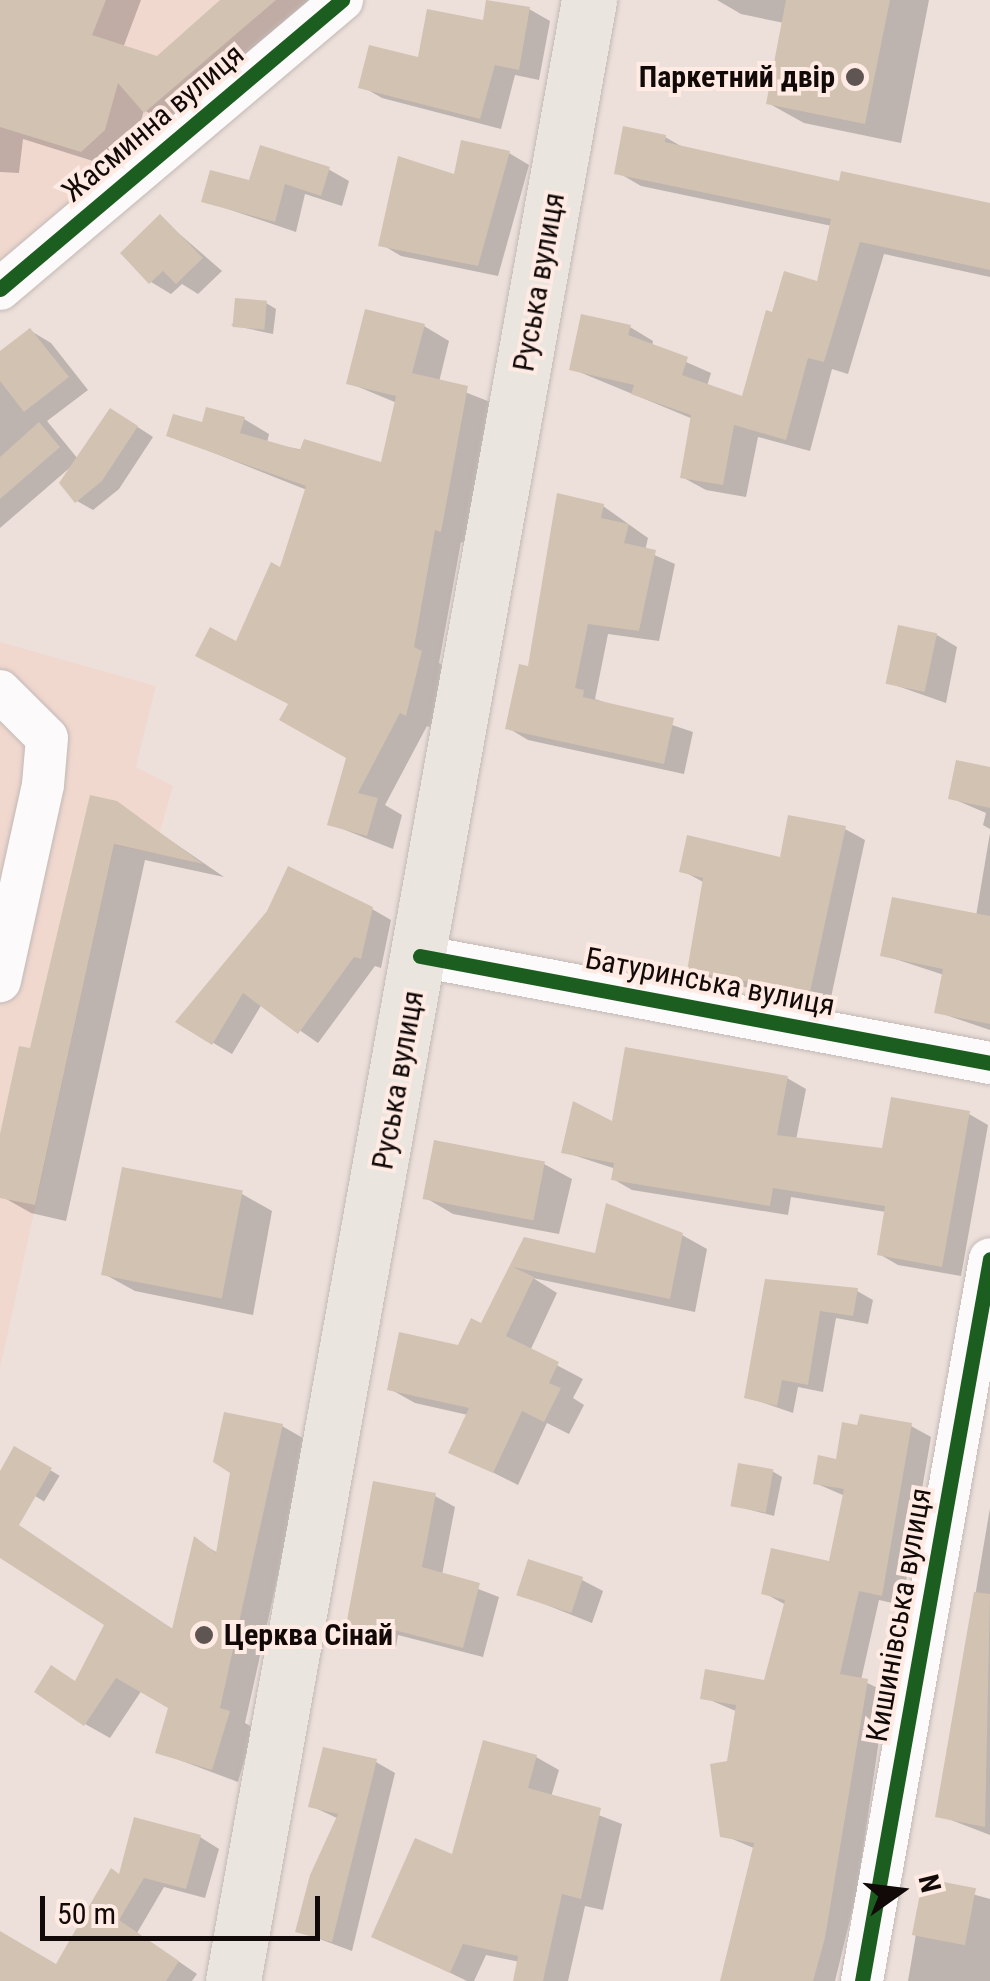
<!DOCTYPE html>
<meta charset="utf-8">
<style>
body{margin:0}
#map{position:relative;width:990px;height:1981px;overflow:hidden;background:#ede0db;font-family:"Roboto Condensed",sans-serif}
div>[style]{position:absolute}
.built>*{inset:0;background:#f0d8cf}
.shadow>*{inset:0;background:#0003;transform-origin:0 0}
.building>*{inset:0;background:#d2c2b2;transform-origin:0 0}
.roads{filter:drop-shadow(0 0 2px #c3b9b5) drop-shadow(0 0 2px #c3b9b5)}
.minor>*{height:42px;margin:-21px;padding:0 21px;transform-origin:21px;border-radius:21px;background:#fcfafa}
.major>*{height:55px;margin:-27.5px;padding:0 27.5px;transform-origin:27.5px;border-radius:27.5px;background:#eae5df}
.cycleway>*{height:15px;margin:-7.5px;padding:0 7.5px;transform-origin:7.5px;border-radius:7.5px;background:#1b5e20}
.dots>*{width:28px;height:28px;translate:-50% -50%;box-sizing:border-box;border:5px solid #ffebe4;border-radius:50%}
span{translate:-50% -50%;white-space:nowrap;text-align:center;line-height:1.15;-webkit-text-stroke:8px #ffebe4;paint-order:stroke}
.poi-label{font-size:30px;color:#120a08;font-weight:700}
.right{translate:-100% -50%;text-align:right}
.left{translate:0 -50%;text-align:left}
.street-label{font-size:30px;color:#120a08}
.north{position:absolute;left:850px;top:1841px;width:100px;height:100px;-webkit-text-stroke:8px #ffebe4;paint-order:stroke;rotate:76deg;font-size:28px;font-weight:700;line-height:40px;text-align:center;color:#120a08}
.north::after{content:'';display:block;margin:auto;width:35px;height:45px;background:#120a08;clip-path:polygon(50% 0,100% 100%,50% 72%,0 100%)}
.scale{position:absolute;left:40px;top:1896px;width:280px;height:45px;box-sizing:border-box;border:5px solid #120a08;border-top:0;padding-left:12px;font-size:30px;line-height:35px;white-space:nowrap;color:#120a08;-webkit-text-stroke:8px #ffebe4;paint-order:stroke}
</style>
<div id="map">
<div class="built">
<div style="clip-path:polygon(0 0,339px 0,0 286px)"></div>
<div style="clip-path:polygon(0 642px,156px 686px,136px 767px,173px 786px,154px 853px,114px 845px,0 1369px)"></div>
</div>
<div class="shadow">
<div style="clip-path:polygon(0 0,141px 0,123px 48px,157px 59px,224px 0,322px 0,175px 128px,144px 110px,134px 147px,112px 167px,23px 139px,19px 173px,0 172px)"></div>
<div style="clip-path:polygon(717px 0,929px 0,901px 143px,804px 123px,768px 103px,784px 23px,741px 14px)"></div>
<div style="clip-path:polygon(529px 9px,550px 21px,539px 80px,515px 75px,501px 129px,382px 98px,361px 86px,485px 23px)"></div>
<div style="clip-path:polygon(665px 137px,688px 150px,841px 184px,990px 206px,990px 277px,884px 254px,848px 374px,832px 369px,810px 451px,758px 437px,746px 497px,706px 490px,682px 477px,693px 419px,572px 369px,630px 327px,653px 341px,652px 347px,711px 373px,707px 386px,743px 399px,774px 315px,819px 284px,832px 226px,641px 186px,617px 172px)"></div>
<div style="clip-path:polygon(509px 153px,529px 165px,498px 276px,401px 256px,381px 244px,456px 177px)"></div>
<div style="clip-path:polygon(328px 169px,349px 181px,342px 206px,305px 194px,296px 232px,204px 201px,251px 183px)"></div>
<div style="clip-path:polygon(160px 217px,222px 271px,198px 294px,182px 284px,171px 294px,151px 282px)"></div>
<div style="clip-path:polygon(266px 303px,276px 309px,273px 334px,231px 325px)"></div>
<div style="clip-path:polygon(424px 326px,449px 341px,439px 382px,493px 403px,467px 544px,461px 542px,439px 663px,447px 668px,432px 728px,427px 726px,385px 805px,402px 815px,393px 849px,330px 824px,349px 757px,237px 645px,282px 570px,307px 490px,169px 435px,244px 419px,269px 434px,267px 443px,383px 465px,397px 403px,349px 383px)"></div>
<div style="clip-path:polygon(31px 331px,51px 343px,88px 390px,47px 421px,78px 459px,127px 420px,153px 437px,119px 489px,93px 510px,77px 501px,73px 465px,0 528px,0 354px)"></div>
<div style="clip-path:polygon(603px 506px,648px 538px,645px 551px,675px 564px,659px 641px,608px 634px,595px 699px,693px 732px,684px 774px,528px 740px,508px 728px)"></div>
<div style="clip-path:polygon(937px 635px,957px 647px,946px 703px,889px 683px)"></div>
<div style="clip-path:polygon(990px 770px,990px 829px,983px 825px,986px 813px,951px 798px)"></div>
<div style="clip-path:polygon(116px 803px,224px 877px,145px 860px,66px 1221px,31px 1213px,1px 1196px,0 1146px)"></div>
<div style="clip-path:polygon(845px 829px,865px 840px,830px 1002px,710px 981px,690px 970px,705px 883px,681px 870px,782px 860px)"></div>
<div style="clip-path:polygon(990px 833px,990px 1030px,937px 1012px,944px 975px,883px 955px,976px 916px)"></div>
<div style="clip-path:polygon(372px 909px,391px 920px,381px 968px,375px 966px,318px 1043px,262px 1004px,232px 1054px,178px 1022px)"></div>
<div style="clip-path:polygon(787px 1078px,806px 1089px,796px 1140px,884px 1151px,969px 1114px,988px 1125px,961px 1276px,898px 1265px,879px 1254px,886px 1212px,791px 1197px,788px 1215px,632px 1190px,613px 1179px,616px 1169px,564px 1152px,614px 1125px)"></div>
<div style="clip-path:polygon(544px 1164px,572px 1179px,559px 1234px,453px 1214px,426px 1198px)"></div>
<div style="clip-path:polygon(242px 1194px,272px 1211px,253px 1315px,135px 1291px,104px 1274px)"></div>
<div style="clip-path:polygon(682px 1235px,707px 1249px,695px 1312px,533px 1278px,557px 1293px,530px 1351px,583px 1379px,573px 1398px,584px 1405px,569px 1434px,547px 1423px,518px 1485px,452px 1452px,468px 1415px,415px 1403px,390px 1389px,459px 1348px,482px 1326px,525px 1240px,597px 1256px)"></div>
<div style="clip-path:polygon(767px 1282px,857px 1291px,873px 1300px,868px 1324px,836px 1318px,823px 1392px,798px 1387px,793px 1413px,747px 1397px)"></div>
<div style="clip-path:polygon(282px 1426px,308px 1441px,245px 1723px,254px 1728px,238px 1782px,158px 1752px,171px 1707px,142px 1690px,110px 1738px,85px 1724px,77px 1683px,108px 1624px,0 1550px,0 1514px,174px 1630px,195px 1540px,218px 1553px)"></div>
<div style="clip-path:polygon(911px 1426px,931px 1437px,902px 1605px,879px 1600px,861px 1680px,886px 1692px,857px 1891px,835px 1981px,723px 1981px,756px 1849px,723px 1835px,738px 1712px,703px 1697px,766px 1683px,786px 1605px,764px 1593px,831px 1564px,845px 1496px,815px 1483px,839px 1461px)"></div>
<div style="left:15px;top:1449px;width:52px;height:30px;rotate:31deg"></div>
<div style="clip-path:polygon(772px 1471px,782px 1477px,774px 1516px,732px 1505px)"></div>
<div style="clip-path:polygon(435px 1496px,455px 1507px,442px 1575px,499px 1597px,483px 1657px,398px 1635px,396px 1647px,347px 1630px)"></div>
<div style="clip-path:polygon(990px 1508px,990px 1835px,938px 1815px)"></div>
<div style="clip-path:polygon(582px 1580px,603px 1591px,592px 1623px,519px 1594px)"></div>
<div style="clip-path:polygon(536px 1757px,559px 1770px,551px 1797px,622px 1824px,603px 1910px,585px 1906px,568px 1981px,523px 1981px,520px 1962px,486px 1955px,474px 1981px,467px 1981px,374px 1936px,454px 1858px)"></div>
<div style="clip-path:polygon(376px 1762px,395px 1773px,352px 1951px,298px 1931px,339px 1819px,311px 1806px)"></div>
<div style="clip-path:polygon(200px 1837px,219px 1849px,205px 1898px,164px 1887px,137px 1933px,197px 1974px,192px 1981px,0 1981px,0 1934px,57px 1967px,121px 1877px)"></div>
<div style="clip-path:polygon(925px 1881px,990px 1899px,990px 1981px,908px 1981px)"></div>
</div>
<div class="building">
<div style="clip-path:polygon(0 0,106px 0,92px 35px,157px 56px,220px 0,276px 0,144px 113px,118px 83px,105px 130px,81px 152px,0 127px)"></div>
<div style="clip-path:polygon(486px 0,530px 7px,519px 70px,495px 65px,480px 119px,358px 88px,369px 45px,418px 57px,427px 9px,483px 20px)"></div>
<div style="clip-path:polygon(786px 0,890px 0,865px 124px,766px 104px)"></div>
<div style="clip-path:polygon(623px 126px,666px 135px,665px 142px,839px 181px,841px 171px,990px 203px,990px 270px,860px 242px,824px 362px,808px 358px,786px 440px,734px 425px,723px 485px,680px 478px,691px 415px,631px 394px,634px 385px,569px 370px,581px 314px,631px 325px,628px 335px,688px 357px,682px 375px,742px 396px,766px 310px,772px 312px,784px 271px,817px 281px,831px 219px,614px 174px)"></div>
<div style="clip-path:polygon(461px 140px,510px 151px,478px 266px,378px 246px,398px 156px,454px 174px)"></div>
<div style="clip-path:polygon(260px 145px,330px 167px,321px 196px,285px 184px,275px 222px,201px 202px,210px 170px,249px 180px)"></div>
<div style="clip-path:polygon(160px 214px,203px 258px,176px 284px,163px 271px,149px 284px,120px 253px)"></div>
<div style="left:235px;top:298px;width:32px;height:29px;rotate:5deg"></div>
<div style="clip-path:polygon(365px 309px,425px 324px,412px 373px,468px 386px,441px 532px,435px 530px,414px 647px,422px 651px,406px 716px,400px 713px,358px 793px,378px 798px,367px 836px,327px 825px,346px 758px,279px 720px,288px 704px,195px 656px,210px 627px,236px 641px,271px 562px,280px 567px,306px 486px,166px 436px,173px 414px,202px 422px,206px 407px,245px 417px,240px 433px,300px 450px,304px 439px,381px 462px,396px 396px,346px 384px)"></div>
<div style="clip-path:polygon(30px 328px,69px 377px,24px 412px,0 381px,0 351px)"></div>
<div style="clip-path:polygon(110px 408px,138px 426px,102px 481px,75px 503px,59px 483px)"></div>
<div style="clip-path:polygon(39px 422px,60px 447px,0 499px,0 457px)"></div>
<div style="clip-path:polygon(557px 493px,604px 504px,601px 518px,629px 524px,624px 543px,656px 550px,639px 631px,588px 624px,575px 688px,584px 690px,583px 697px,674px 718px,664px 764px,505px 729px,519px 664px,528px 666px)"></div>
<div style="left:898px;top:625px;width:40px;height:60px;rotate:12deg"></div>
<div style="clip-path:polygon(956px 760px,990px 767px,990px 808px,948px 799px)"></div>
<div style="clip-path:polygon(90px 795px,117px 801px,203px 864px,114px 844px,35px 1205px,0 1198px,0 1134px,19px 1046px,30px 1048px)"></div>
<div style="clip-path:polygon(788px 815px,846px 826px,810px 992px,687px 971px,703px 878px,679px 872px,687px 835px,780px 857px)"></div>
<div style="clip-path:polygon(288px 866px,373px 907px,361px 959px,354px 957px,298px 1034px,243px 993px,212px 1045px,175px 1022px,267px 911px)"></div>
<div style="clip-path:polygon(892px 897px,990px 916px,990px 1024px,934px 1013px,943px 969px,880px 956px)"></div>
<div style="clip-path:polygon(625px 1047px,788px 1076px,777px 1135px,882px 1148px,891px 1097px,970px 1111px,942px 1267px,877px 1255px,885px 1206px,773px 1188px,770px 1206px,611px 1180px,614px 1163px,561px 1153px,573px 1101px,612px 1121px)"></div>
<div style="left:434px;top:1140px;width:113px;height:60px;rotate:11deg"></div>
<div style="left:122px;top:1167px;width:123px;height:110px;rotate:11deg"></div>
<div style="clip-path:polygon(606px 1203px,683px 1233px,670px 1299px,513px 1267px,534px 1277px,506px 1336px,559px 1362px,549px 1383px,561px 1388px,544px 1422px,522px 1411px,493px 1473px,448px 1453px,469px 1408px,387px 1390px,399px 1332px,458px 1345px,471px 1318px,481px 1323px,524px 1237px,595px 1253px)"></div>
<div style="clip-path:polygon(765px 1279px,858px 1288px,853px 1316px,820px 1311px,808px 1385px,782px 1380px,777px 1406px,744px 1398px)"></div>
<div style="clip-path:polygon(224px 1412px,283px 1424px,220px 1708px,230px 1711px,212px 1770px,155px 1753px,168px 1708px,116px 1678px,84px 1726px,34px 1692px,51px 1665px,75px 1681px,104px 1625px,0 1558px,0 1471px,14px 1446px,52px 1468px,19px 1525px,172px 1629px,194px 1536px,216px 1553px,230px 1473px,213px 1462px)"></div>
<div style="clip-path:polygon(860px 1414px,912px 1423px,882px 1596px,859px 1591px,840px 1674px,868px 1679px,825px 1938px,813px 1981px,720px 1981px,754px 1843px,720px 1837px,710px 1764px,727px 1761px,736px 1705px,700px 1699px,705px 1669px,764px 1680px,785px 1600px,761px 1594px,771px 1548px,829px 1561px,844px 1489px,813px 1484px,818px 1455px,836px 1459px,842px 1422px,857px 1425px)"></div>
<div style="left:738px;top:1463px;width:36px;height:44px;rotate:10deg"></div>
<div style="clip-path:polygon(373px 1481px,436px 1493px,422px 1567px,480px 1583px,463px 1648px,379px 1626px,376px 1638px,345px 1631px)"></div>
<div style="left:528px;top:1559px;width:58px;height:38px;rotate:18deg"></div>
<div style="clip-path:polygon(974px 1592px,990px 1594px,985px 1827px,935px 1817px)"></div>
<div style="clip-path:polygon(483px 1740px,537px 1755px,528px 1788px,601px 1808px,581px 1899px,562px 1894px,543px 1981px,513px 1981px,518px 1956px,463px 1944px,450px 1973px,371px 1937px,415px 1838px,452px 1854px)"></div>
<div style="clip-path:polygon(323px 1747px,377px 1759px,332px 1942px,295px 1932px,310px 1875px,338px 1814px,308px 1807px)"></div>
<div style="clip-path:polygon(134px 1817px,201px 1835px,186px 1889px,144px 1878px,119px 1920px,179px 1961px,166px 1981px,0 1981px,0 1931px,56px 1964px,111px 1868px,119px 1874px)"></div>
<div style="left:923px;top:1878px;width:54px;height:58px;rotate:11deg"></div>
</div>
<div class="roads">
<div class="minor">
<div style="left:0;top:289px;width:448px;rotate:-40.2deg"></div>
<div style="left:0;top:691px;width:66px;rotate:45deg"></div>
<div style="left:47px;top:738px;width:47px;rotate:94.9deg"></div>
<div style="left:43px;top:785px;width:201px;rotate:102.4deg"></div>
<div style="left:420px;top:956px;width:580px;rotate:10.63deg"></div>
<div style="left:862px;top:1981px;width:733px;rotate:-79.95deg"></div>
</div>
<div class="major">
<div style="left:233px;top:1981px;width:2013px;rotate:-79.81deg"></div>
</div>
</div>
<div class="cycleway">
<div style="left:0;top:289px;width:448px;rotate:-40.2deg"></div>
<div style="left:420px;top:956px;width:580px;rotate:10.63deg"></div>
<div style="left:862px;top:1981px;width:733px;rotate:-79.95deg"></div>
</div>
<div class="dots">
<div style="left:855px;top:77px;background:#5f5552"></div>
<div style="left:204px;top:1635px;background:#5f5552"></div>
</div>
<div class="poi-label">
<span class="right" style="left:835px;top:77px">Паркетний двір</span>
<span class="left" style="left:224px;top:1635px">Церква Сінай</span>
</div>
<div class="street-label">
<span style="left:153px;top:123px;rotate:-40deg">Жасминна вулиця</span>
<span style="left:539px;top:282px;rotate:-80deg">Руська вулиця</span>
<span style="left:710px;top:982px;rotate:11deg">Батуринська вулиця</span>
<span style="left:398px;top:1080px;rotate:-80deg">Руська вулиця</span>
<span style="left:899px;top:1615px;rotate:-80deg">Кишинівська вулиця</span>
</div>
<div class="north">N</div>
<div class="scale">50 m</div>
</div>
